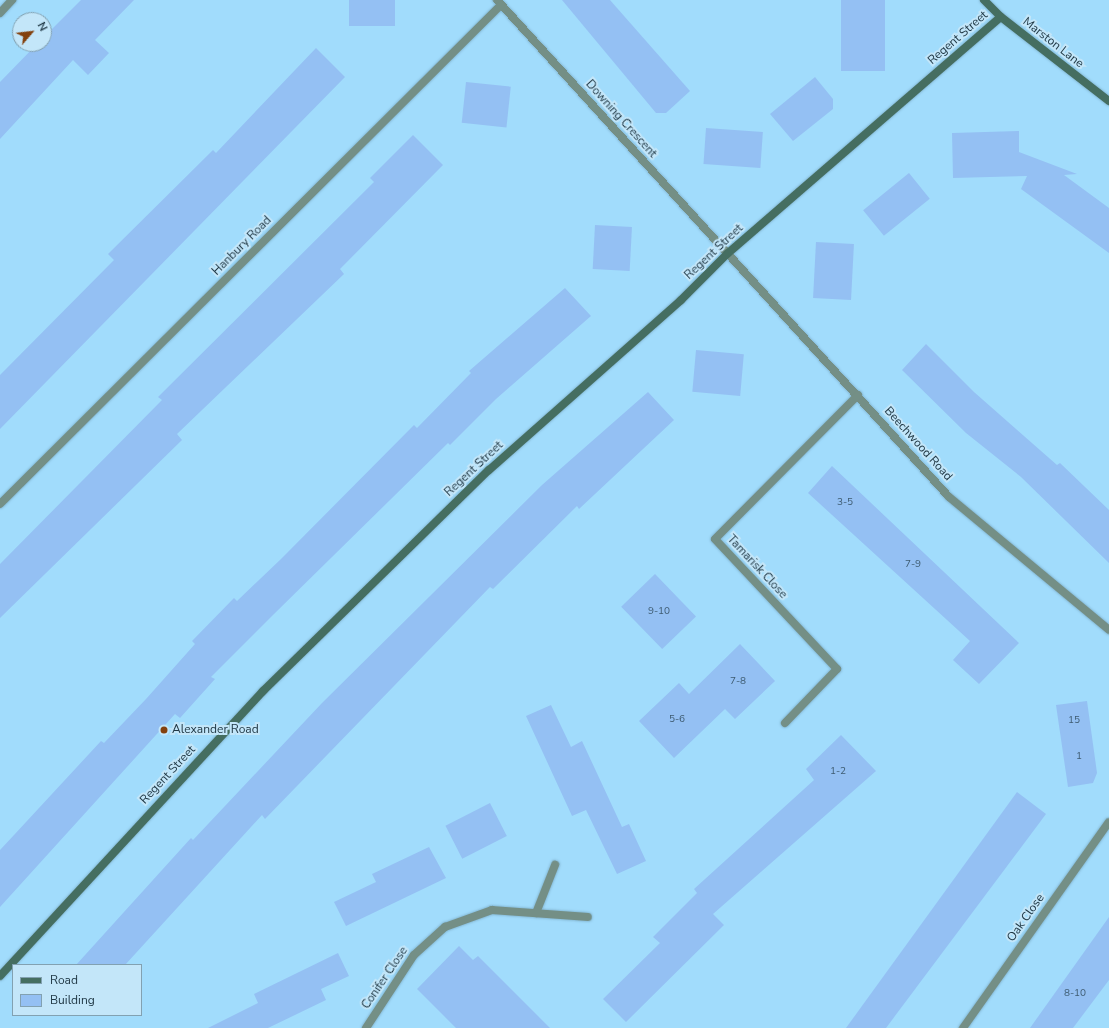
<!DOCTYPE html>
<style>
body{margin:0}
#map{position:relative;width:1109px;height:1028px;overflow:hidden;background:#a1dcfc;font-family:"Nunito Sans",sans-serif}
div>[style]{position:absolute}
.building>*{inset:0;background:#94c0f3;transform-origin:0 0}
.roads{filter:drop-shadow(0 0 1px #85b8d4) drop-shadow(0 0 1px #85b8d4)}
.street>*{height:8px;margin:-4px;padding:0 4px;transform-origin:4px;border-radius:4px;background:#748f86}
.secondary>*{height:8px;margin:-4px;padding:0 4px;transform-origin:4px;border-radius:4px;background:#456e61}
.dots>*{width:11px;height:11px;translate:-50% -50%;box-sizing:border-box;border:2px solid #c3e6f9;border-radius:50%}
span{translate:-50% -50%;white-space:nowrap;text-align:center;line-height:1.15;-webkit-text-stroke:4px #c3e6f9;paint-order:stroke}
.number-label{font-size:10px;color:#3e5b71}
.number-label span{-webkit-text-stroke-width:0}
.street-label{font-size:12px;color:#213946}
.poi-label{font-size:12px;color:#213946}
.left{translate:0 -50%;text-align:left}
.legend{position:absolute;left:12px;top:964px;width:130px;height:52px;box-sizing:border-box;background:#c3e6f9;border:1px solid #82a1b1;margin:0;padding:5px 7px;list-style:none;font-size:12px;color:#213946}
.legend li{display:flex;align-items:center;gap:8px;height:20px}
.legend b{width:20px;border:1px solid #82a1b1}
.north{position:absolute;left:12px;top:12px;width:40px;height:40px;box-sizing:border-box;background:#c3e6f9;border:1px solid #82a1b1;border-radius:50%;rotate:62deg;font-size:11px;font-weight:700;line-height:16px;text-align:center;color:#213946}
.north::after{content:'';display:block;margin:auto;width:14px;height:18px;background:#83410e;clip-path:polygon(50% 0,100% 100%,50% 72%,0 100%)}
</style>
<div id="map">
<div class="building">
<div style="clip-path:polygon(81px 0,134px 0,95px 40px,109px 53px,88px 75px,73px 60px,0 139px,0 82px,37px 44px,44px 44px,44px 37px)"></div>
<div style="left:349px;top:0;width:46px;height:26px"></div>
<div style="clip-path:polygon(562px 0,610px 0,690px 91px,666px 113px,656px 113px)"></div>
<div style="left:841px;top:0;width:44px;height:71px"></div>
<div style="clip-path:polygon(316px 48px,345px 77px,0 429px,0 375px,114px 260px,108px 254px,213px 150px,216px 153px)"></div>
<div style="clip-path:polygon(815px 77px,833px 99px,833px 109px,793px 141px,770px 114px)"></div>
<div style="left:466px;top:82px;width:45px;height:41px;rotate:6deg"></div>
<div style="left:706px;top:128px;width:57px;height:36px;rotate:4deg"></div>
<div style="clip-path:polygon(1019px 131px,1019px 152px,1077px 174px,1064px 175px,1109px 208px,1109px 253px,1021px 189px,1027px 176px,953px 178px,952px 133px)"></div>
<div style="clip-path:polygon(413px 135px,443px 165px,340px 269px,344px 274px,177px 434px,182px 440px,0 618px,0 564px,162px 400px,158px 397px,374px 182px,370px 178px)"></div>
<div style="left:909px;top:173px;width:33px;height:59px;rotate:51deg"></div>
<div style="left:595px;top:225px;width:37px;height:44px;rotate:3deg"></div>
<div style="left:816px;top:242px;width:38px;height:56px;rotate:3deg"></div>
<div style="clip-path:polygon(565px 288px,591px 316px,496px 399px,450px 445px,448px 443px,273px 615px,211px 677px,215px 679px,180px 718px,175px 714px,0 907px,0 850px,14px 835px,101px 741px,104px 743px,146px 699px,195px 644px,192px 641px,234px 598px,237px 601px,281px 559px,414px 425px,417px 428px,471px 373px,469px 371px)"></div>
<div style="clip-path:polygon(926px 344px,974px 392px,1057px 465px,1060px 463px,1109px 510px,1109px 563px,1021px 477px,966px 433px,902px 370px)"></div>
<div style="left:696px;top:350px;width:48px;height:42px;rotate:5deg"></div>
<div style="clip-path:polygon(648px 392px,674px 420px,579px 509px,577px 506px,493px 589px,490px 587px,265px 819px,262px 815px,125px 965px,76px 965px,191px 838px,193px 840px,322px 703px,542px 485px)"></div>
<div style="clip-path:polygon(832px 466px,1019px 643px,979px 684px,953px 660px,970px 641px,808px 493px)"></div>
<div style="left:655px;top:574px;width:59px;height:47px;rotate:46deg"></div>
<div style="clip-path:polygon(740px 644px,775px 681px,735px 719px,725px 709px,674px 758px,639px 721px,679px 683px,689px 694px)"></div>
<div style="clip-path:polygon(1087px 701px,1097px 773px,1093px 783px,1068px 787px,1056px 705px)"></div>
<div style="clip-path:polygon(551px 705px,571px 747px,582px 741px,622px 827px,629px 824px,646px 861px,617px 874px,586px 810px,572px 816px,526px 716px)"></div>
<div style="clip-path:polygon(841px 735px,876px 771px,713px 914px,724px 925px,626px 1022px,603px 999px,660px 943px,653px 937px,697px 893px,694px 889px,814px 780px,806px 769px)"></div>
<div style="clip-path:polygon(1017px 792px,1046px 814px,886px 1028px,846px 1028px)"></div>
<div style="left:490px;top:803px;width:37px;height:50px;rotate:63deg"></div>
<div style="clip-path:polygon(429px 847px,446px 878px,346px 926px,334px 902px,376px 882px,372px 874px)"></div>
<div style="clip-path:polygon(1109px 917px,1109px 980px,1073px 1028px,1030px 1028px)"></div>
<div style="clip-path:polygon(459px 946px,473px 960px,478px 956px,550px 1028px,456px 1028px,417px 989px)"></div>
<div style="clip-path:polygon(338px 953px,349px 976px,321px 989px,326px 1000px,268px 1028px,208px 1028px,258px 1003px,254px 994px)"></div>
</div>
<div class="roads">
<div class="street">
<div style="left:497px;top:0;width:672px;rotate:47.71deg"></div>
<div style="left:949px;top:497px;width:208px;rotate:39.7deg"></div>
<div style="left:0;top:13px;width:18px;rotate:-47deg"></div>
<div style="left:0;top:504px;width:707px;rotate:-44.89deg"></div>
<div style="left:785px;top:723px;width:75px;rotate:-46.1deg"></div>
<div style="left:837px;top:669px;width:178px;rotate:-133.2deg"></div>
<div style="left:715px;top:539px;width:203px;rotate:-45.2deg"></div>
<div style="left:536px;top:913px;width:52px;rotate:-68.4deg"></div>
<div style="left:366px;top:1028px;width:87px;rotate:-56.7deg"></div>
<div style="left:414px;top:955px;width:42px;rotate:-42.1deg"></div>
<div style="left:445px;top:927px;width:50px;rotate:-19.9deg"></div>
<div style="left:492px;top:910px;width:96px;rotate:4.2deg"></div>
<div style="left:963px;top:1028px;width:252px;rotate:-54.7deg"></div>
</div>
<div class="secondary">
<div style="left:984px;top:0;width:24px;rotate:45deg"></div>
<div style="left:1001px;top:17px;width:137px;rotate:37.9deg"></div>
<div style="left:0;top:976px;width:388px;rotate:-47.3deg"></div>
<div style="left:263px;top:691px;width:316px;rotate:-44.4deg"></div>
<div style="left:489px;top:470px;width:256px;rotate:-41.5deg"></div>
<div style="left:681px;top:300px;width:65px;rotate:-45deg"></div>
<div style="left:727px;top:254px;width:362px;rotate:-40.9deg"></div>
</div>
</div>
<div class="dots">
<div style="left:164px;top:730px;background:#83410e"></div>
</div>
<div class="number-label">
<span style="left:845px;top:503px">3-5</span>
<span style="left:913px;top:565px">7-9</span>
<span style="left:659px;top:612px">9-10</span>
<span style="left:738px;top:682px">7-8</span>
<span style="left:677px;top:720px">5-6</span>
<span style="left:1074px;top:721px">15</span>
<span style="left:1079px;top:757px">1</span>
<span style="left:838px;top:772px">1-2</span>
<span style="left:1075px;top:994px">8-10</span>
</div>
<div class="street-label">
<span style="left:958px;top:38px;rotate:-41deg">Regent Street</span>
<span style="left:1053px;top:43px;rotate:38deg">Marston Lane</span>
<span style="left:621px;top:119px;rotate:48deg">Downing Crescent</span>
<span style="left:242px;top:246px;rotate:-45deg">Hanbury Road</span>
<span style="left:714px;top:252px;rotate:-43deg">Regent Street</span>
<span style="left:918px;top:444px;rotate:48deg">Beechwood Road</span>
<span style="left:474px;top:469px;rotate:-43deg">Regent Street</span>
<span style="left:757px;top:567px;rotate:47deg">Tamarisk Close</span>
<span style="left:168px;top:775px;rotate:-47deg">Regent Street</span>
<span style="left:1026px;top:918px;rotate:-55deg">Oak Close</span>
<span style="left:385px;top:978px;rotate:-56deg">Conifer Close</span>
</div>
<div class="poi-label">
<span class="left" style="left:172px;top:730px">Alexander Road</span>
</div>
<ul class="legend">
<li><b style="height:5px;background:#456e61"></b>Road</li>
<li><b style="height:11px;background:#94c0f3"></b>Building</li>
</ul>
<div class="north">N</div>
</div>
